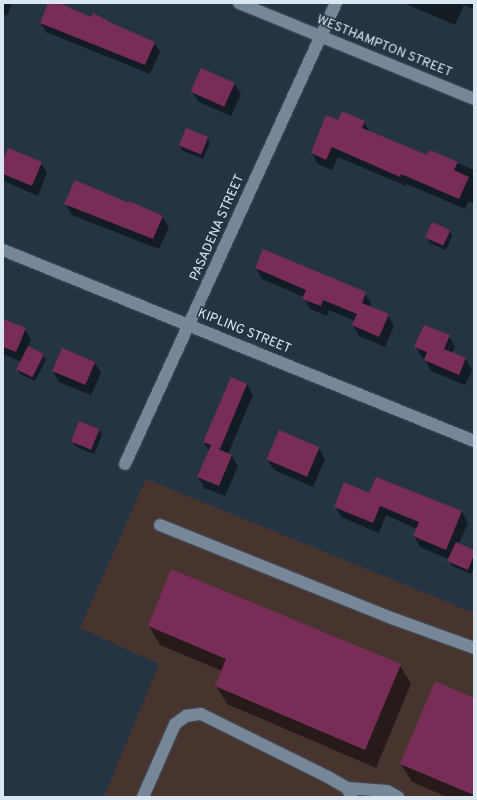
<!DOCTYPE html>
<style>
body{margin:0}
#map{position:relative;width:477px;height:800px;overflow:hidden;background:#243443;font-family:Overpass,sans-serif}
div>[style]{position:absolute}
.industrial>*{inset:0;background:#48342e}
.shadow>*{inset:0;background:#0007}
.building>*{inset:0;background:#772d55;transform-origin:0 0}
.roads{filter:drop-shadow(0 0 1px #42505d) drop-shadow(0 0 1px #42505d)}
.minor>*{height:12px;margin:-6px;padding:0 6px;transform-origin:6px;border-radius:6px;background:#758799}
span{translate:-50% -50%;white-space:nowrap;text-align:center;line-height:1.15;-webkit-text-stroke:3px #243443;paint-order:stroke}
.street-label{font-size:13px;color:#dce6f0}
.frame{position:absolute;inset:0;border:4px solid #dce6f0;pointer-events:none}
</style>
<div id="map">
<div class="industrial">
<div style="clip-path:polygon(146px 479px,474px 613px,474px 797px,104px 797px,159px 664px,80px 628px)"></div>
</div>
<div class="shadow">
<div style="clip-path:polygon(3px 3px,12px 3px,7px 16px,3px 14px)"></div>
<div style="clip-path:polygon(49px 3px,56px 3px,92px 18px,107px 20px,108px 23px,154px 42px,160px 52px,150px 74px,46px 32px,41px 23px)"></div>
<div style="clip-path:polygon(404px 3px,474px 3px,474px 9px,464px 5px,455px 25px)"></div>
<div style="clip-path:polygon(234px 83px,241px 94px,231px 116px,199px 102px,192px 92px)"></div>
<div style="clip-path:polygon(338px 122px,364px 122px,370px 132px,428px 156px,430px 151px,474px 170px,474px 204px,469px 201px,465px 209px,407px 184px,406px 186px,338px 157px,332px 170px,318px 164px,312px 153px)"></div>
<div style="clip-path:polygon(207px 138px,210px 143px,203px 159px,183px 151px,180px 146px)"></div>
<div style="clip-path:polygon(3px 163px,41px 163px,47px 173px,38px 196px,6px 182px,3px 178px)"></div>
<div style="clip-path:polygon(66px 204px,162px 216px,169px 227px,159px 249px,72px 215px)"></div>
<div style="clip-path:polygon(449px 230px,452px 236px,446px 250px,430px 243px,427px 238px)"></div>
<div style="clip-path:polygon(264px 250px,365px 293px,371px 304px,370px 307px,388px 315px,394px 326px,385px 347px,359px 336px,353px 325px,355px 321px,329px 310px,327px 316px,310px 309px,304px 297px,262px 279px,256px 268px)"></div>
<div style="clip-path:polygon(3px 320px,25px 329px,31px 340px,28px 347px,43px 355px,46px 360px,35px 381px,20px 374px,17px 369px,21px 362px,3px 354px)"></div>
<div style="clip-path:polygon(449px 336px,455px 347px,452px 353px,466px 359px,472px 370px,465px 385px,431px 371px,425px 359px,422px 358px,416px 347px)"></div>
<div style="clip-path:polygon(63px 349px,95px 363px,101px 373px,91px 395px,59px 382px,53px 371px)"></div>
<div style="clip-path:polygon(247px 384px,253px 395px,228px 454px,231px 455px,238px 466px,225px 496px,204px 488px,198px 477px,209px 451px,204px 442px)"></div>
<div style="clip-path:polygon(80px 422px,99px 430px,102px 435px,94px 454px,75px 446px,72px 440px)"></div>
<div style="clip-path:polygon(319px 448px,325px 459px,313px 487px,274px 470px,267px 459px)"></div>
<div style="clip-path:polygon(376px 478px,462px 512px,468px 523px,458px 545px,474px 551px,474px 567px,471px 574px,452px 566px,449px 559px,420px 547px,414px 536px,417px 529px,386px 515px,379px 533px,341px 517px,335px 506px,370px 494px)"></div>
<div style="clip-path:polygon(149px 626px,400px 665px,411px 684px,376px 768px,227px 704px,216px 686px,222px 671px,160px 645px)"></div>
<div style="clip-path:polygon(474px 699px,474px 797px,447px 797px,412px 782px,401px 764px)"></div>
</div>
<div class="building">
<div style="clip-path:polygon(48px 3px,59px 3px,91px 17px,93px 13px,107px 20px,107px 21px,155px 42px,145px 65px,40px 23px)"></div>
<div style="left:201px;top:68px;width:37px;height:26px;rotate:24deg"></div>
<div style="clip-path:polygon(342px 111px,365px 121px,362px 128px,427px 155px,430px 150px,458px 162px,454px 170px,469px 177px,459px 199px,401px 174px,400px 177px,332px 147px,326px 160px,311px 153px,326px 115px,338px 120px)"></div>
<div style="left:186px;top:128px;width:24px;height:19px;rotate:22deg"></div>
<div style="clip-path:polygon(8px 148px,42px 162px,32px 186px,3px 174px,3px 161px)"></div>
<div style="clip-path:polygon(75px 180px,129px 203px,129px 201px,163px 216px,153px 239px,64px 204px)"></div>
<div style="left:432px;top:222px;width:20px;height:17px;rotate:24deg"></div>
<div style="clip-path:polygon(263px 249px,366px 292px,362px 303px,389px 314px,379px 337px,352px 325px,357px 314px,323px 300px,321px 306px,302px 299px,306px 290px,255px 268px)"></div>
<div style="clip-path:polygon(3px 319px,26px 328px,16px 352px,3px 347px)"></div>
<div style="clip-path:polygon(424px 325px,450px 335px,444px 349px,466px 358px,459px 375px,424px 360px,427px 352px,414px 347px)"></div>
<div style="left:28px;top:346px;width:18px;height:26px;rotate:27deg"></div>
<div style="left:62px;top:348px;width:36px;height:25px;rotate:23deg"></div>
<div style="clip-path:polygon(231px 377px,247px 384px,220px 449px,216px 448px,232px 455px,219px 486px,197px 477px,211px 445px,203px 442px)"></div>
<div style="left:79px;top:421px;width:22px;height:22px;rotate:22deg"></div>
<div style="left:279px;top:430px;width:44px;height:32px;rotate:23deg"></div>
<div style="clip-path:polygon(376px 477px,462px 511px,446px 550px,413px 536px,419px 522px,380px 506px,373px 523px,334px 507px,344px 482px,369px 493px)"></div>
<div style="clip-path:polygon(456px 542px,474px 550px,474px 555px,468px 570px,447px 561px)"></div>
<div style="clip-path:polygon(171px 569px,401px 664px,365px 750px,215px 686px,226px 659px,148px 626px)"></div>
<div style="clip-path:polygon(435px 681px,474px 698px,474px 795px,400px 764px)"></div>
</div>
<div class="roads">
<div class="minor">
<div style="left:239px;top:3px;width:254px;rotate:22.2deg"></div>
<div style="left:3px;top:250px;width:508px;rotate:22.07deg"></div>
<div style="left:125px;top:464px;width:507px;rotate:-65.41deg"></div>
<div style="left:160px;top:525px;width:252px;rotate:21.9deg"></div>
<div style="left:394px;top:619px;width:85px;rotate:19.9deg"></div>
<div style="left:347px;top:788px;width:40px;rotate:4.3deg"></div>
<div style="left:387px;top:791px;width:13px;rotate:29deg"></div>
<div style="left:143px;top:797px;width:80px;rotate:-66.3deg"></div>
<div style="left:175px;top:724px;width:14px;rotate:-36deg"></div>
<div style="left:186px;top:716px;width:15px;rotate:-8deg"></div>
<div style="left:201px;top:714px;width:142px;rotate:26.4deg"></div>
<div style="left:328px;top:777px;width:22px;rotate:30deg"></div>
<div style="left:347px;top:788px;width:10px;rotate:61deg"></div>
</div>
</div>
<div class="street-label">
<span style="left:384px;top:47px;rotate:22deg">WESTHAMPTON STREET</span>
<span style="left:218px;top:228px;rotate:-66deg">PASADENA STREET</span>
<span style="left:244px;top:332px;rotate:22deg">KIPLING STREET</span>
</div>
<div class="frame"></div>
</div>
